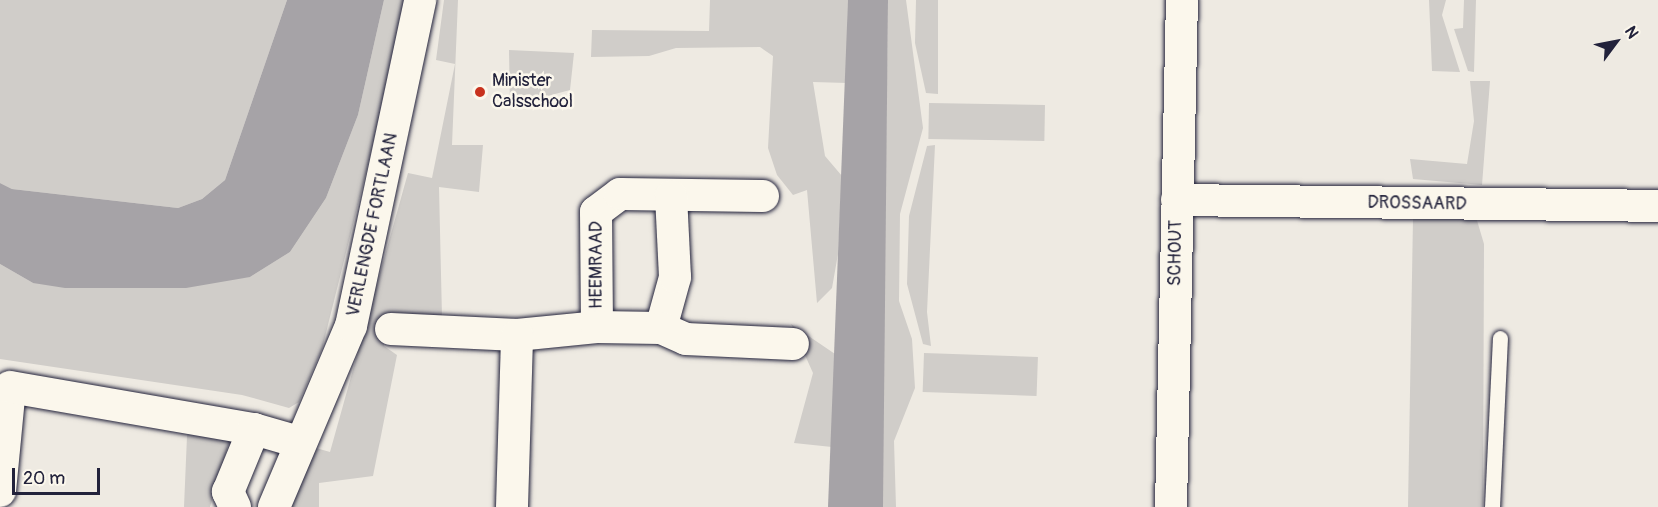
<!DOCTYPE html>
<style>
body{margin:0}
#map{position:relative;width:1658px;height:507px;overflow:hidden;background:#eeeae2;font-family:Pangolin,sans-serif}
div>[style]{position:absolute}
.green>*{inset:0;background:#d0cdc9;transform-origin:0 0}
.water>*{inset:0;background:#a6a3a7}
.roads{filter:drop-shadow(0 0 2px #22223b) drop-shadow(0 0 2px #22223b)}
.lane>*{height:15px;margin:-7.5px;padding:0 7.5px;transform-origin:7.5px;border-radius:7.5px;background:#fbf7ec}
.street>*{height:32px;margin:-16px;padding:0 16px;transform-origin:16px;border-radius:16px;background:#fbf7ec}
.dots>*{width:16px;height:16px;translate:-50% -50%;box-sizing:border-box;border:3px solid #fbf7ec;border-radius:50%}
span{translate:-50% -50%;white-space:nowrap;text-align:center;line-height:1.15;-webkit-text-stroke:5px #fbf7ec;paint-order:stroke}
.poi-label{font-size:18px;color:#22223b}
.left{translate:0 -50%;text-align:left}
.street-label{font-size:18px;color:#22223b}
.north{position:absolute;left:1586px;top:12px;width:60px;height:60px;-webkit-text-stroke:4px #fbf7ec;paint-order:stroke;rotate:58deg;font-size:16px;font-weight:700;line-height:24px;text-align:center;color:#22223b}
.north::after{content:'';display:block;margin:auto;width:21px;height:27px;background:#22223b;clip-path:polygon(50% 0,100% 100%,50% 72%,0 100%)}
.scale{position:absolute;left:12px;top:468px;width:88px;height:27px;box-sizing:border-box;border:3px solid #22223b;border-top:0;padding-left:8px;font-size:18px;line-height:21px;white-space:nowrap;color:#22223b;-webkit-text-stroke:4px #fbf7ec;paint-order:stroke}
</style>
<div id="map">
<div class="green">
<div style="clip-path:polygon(0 0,287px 0,225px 180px,202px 199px,178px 208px,12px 189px,0 183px)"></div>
<div style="clip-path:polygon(384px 0,409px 0,322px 349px,299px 402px,289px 408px,242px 395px,0 359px,0 264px,33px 283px,250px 277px,290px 252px,326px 198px,358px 115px)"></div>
<div style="clip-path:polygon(444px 0,458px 0,452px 145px,483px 145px,479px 192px,439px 187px,442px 317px,391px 312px,384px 346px,397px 355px,373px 476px,319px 483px,319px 507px,289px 507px,309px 446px,330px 452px,408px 173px,432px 178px,455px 64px,436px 60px)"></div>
<div style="clip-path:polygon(710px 0,848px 0,847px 83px,813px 82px,825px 156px,842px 176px,838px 254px,832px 288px,817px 303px,807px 190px,793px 195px,777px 175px,768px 148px,773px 56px,760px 47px,676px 48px,649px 56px,591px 57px,592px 30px,709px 31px)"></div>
<div style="clip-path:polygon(888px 0,906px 0,923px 128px,900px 214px,899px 301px,912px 339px,915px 388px,894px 441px,896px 507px,883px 507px,882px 455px)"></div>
<div style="clip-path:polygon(916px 0,938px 0,938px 94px,926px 93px,915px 43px)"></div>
<div style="clip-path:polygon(1429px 0,1446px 0,1442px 15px,1460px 72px,1432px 71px)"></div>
<div style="clip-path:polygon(1464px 0,1476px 0,1474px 72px,1468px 71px,1454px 29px,1463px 28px)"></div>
<div style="clip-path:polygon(509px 50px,574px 53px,570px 90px,510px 106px)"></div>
<div style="clip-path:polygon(1470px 81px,1490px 81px,1482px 185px,1413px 179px,1410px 159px,1467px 164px,1474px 121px)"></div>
<div style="left:929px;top:103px;width:116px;height:36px;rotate:1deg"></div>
<div style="clip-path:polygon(935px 145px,927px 312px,931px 346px,923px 344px,907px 284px,909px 216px,927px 146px)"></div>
<div style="clip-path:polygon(1476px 217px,1484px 244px,1483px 507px,1408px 507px,1413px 219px)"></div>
<div style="clip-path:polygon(791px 324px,835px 354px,832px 447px,794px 443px,813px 373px)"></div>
<div style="left:924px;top:353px;width:114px;height:39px;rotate:2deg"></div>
<div style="clip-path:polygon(197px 417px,234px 425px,210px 507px,184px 507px,187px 436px)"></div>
</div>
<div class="water">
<div style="clip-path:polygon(287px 0,384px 0,358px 115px,326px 198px,290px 252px,250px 277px,186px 288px,65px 288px,33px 283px,0 264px,0 183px,12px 189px,178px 208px,202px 199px,225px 180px)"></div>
<div style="clip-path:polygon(848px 0,888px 0,883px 507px,828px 507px)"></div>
</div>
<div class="roads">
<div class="lane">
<div style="left:1492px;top:507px;width:169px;rotate:-87.3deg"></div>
</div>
<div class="street">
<div style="left:1177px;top:200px;width:481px;rotate:0.7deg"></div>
<div style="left:597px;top:327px;width:115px;rotate:-90.5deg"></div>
<div style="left:596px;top:212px;width:30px;rotate:-37deg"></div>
<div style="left:620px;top:194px;width:143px;rotate:0.8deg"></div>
<div style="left:661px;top:328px;width:53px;rotate:-74.6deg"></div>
<div style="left:675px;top:277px;width:81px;rotate:-92.8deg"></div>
<div style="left:391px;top:329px;width:126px;rotate:2.7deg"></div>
<div style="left:517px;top:335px;width:80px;rotate:-5.7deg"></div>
<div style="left:597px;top:327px;width:64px;rotate:0.9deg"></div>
<div style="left:661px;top:328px;width:27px;rotate:24deg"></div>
<div style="left:686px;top:339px;width:107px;rotate:2.7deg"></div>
<div style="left:0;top:491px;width:104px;rotate:-84.5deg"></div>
<div style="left:10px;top:387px;width:248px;rotate:9.8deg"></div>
<div style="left:235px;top:507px;width:17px;rotate:-115deg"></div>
<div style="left:228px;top:492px;width:68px;rotate:-67.6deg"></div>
<div style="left:254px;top:429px;width:47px;rotate:16.1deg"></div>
<div style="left:274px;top:507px;width:197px;rotate:-67deg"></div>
<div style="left:351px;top:326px;width:333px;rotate:-78deg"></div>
<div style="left:512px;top:507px;width:172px;rotate:-88.3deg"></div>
<div style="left:1171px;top:507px;width:507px;rotate:-88.76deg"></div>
</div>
</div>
<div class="dots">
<div style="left:480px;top:92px;background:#c8321e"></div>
</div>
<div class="poi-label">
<span class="left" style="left:492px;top:92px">Minister<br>Calsschool</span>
</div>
<div class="street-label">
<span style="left:1417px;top:204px;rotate:1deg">DROSSAARD</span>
<span style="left:373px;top:225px;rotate:-78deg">VERLENGDE FORTLAAN</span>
<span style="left:1176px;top:253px;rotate:-89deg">SCHOUT</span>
<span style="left:597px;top:265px;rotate:-90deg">HEEMRAAD</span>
</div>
<div class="north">N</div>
<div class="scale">20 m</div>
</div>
